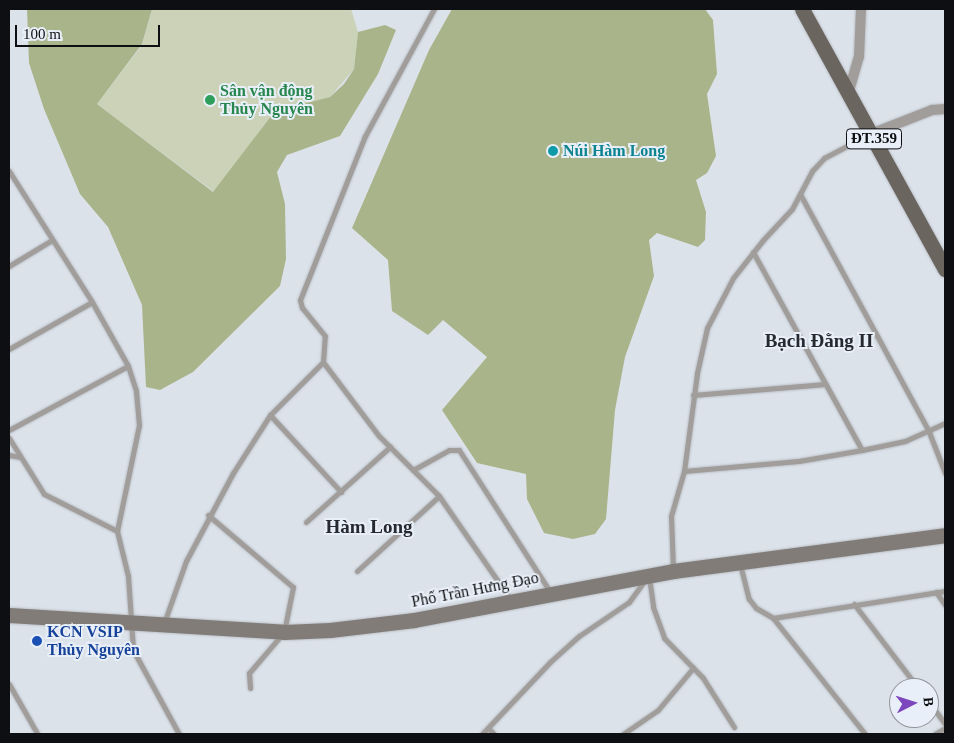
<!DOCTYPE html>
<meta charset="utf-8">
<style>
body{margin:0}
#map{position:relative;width:954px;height:743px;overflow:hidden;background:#dce2ea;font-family:Georgia,serif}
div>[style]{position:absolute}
.green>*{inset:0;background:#cbd2b8}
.forest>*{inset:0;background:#aab48a}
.roads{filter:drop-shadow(0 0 1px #bbc0c7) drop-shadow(0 0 1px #bbc0c7)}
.lane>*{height:5px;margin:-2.5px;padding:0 2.5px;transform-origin:2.5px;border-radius:2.5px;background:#a09d9a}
.street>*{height:10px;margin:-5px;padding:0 5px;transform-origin:5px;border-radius:5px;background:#a09d9a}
.secondary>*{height:15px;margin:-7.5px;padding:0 7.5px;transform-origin:7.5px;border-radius:7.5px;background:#817c77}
.primary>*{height:15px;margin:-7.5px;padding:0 7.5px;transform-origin:7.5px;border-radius:7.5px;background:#6a655f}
.dots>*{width:14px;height:14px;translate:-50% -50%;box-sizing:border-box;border:2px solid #e9eff8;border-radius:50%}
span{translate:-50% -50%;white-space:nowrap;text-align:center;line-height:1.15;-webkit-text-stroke:4px #e9eff8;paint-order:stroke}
.shield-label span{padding:1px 4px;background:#e9eff8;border:1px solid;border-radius:4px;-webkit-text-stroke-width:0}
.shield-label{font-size:15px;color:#0e0f12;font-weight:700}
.leisure-label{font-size:16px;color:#27864d;font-weight:700}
.left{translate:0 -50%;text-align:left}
.culture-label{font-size:16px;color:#0d838f;font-weight:700}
.street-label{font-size:16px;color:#0e0f12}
.transit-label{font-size:16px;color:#164399;font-weight:700}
.quarter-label{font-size:19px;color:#262a30;font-weight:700}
.frame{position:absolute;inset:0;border:10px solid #0e0f12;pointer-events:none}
.north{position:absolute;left:889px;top:678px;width:50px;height:50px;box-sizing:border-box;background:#e9eff8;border:1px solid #91959c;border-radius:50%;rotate:85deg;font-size:14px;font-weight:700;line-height:20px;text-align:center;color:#0e0f12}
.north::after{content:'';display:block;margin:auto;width:18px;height:22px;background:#7c46bd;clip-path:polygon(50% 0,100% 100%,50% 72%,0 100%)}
.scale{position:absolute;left:15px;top:25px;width:145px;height:22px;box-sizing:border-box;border:2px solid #0e0f12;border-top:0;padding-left:6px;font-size:15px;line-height:18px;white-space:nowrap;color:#0e0f12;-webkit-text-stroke:4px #e9eff8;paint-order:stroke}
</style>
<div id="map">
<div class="green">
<div style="clip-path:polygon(152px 9px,351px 9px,358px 32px,354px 69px,330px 97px,275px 111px,214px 192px,97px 104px,142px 45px)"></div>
</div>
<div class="forest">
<div style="clip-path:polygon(27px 9px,152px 9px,142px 44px,97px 104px,213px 192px,275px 111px,330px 97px,344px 84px,354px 69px,358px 32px,385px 25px,396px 30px,378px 74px,340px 136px,287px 155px,277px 172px,285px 204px,286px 259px,280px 286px,193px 372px,160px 390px,146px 387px,142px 305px,108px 227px,80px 194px,44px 109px,29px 63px)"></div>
<div style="clip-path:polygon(452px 9px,705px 9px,713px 20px,717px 74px,707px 94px,716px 156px,707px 173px,696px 180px,706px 212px,705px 240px,698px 247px,657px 233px,649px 240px,654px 276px,625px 357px,615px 410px,606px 519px,595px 534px,573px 539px,544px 533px,527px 499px,526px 474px,477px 463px,442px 410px,487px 357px,443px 320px,428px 335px,392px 311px,388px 260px,352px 228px,429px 50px)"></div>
</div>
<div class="roads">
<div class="lane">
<div style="left:9px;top:171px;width:155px;rotate:57.6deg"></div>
<div style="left:92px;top:302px;width:73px;rotate:60.6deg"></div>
<div style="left:128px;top:366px;width:26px;rotate:72deg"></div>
<div style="left:136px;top:391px;width:34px;rotate:85deg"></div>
<div style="left:139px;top:425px;width:108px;rotate:101.7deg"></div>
<div style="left:117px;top:531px;width:46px;rotate:76.3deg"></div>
<div style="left:128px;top:576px;width:74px;rotate:86.1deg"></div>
<div style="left:133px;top:650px;width:96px;rotate:61.3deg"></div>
<div style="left:800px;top:194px;width:271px;rotate:61.5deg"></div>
<div style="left:929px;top:432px;width:44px;rotate:68.7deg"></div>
<div style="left:753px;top:252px;width:226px;rotate:61.2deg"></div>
<div style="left:9px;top:266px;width:50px;rotate:-31.2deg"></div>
<div style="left:9px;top:349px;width:95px;rotate:-29.5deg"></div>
<div style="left:323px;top:362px;width:93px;rotate:52.9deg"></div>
<div style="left:379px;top:436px;width:85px;rotate:45deg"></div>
<div style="left:439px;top:496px;width:126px;rotate:55.3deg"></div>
<div style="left:693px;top:395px;width:133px;rotate:-4.7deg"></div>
<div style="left:270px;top:415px;width:105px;rotate:47.3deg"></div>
<div style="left:9px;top:430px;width:135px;rotate:-28.3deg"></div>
<div style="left:9px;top:438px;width:66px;rotate:58deg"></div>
<div style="left:44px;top:494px;width:82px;rotate:26.9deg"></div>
<div style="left:9px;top:455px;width:10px;rotate:11deg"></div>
<div style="left:413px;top:470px;width:41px;rotate:-29.1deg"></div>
<div style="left:449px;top:450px;width:10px"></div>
<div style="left:459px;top:450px;width:169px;rotate:57.3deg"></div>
<div style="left:684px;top:471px;width:115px;rotate:-5deg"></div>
<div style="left:799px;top:461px;width:64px;rotate:-9.9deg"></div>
<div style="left:862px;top:450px;width:44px;rotate:-11.8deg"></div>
<div style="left:905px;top:441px;width:44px;rotate:-24.2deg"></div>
<div style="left:208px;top:515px;width:111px;rotate:40.3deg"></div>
<div style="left:293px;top:587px;width:46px;rotate:101.3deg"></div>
<div style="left:284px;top:632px;width:54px;rotate:130.5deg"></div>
<div style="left:249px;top:673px;width:15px;rotate:86deg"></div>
<div style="left:306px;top:522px;width:113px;rotate:-41.8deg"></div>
<div style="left:740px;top:564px;width:36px;rotate:76deg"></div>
<div style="left:749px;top:599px;width:11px;rotate:52deg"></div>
<div style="left:756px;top:608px;width:20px;rotate:30deg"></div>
<div style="left:673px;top:570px;width:54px;rotate:-92.1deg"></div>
<div style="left:671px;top:516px;width:47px;rotate:-73.9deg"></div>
<div style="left:684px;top:471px;width:99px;rotate:-82.4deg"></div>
<div style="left:697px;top:373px;width:46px;rotate:-77.5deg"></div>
<div style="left:707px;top:328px;width:56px;rotate:-62.5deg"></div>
<div style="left:733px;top:278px;width:48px;rotate:-51.7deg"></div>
<div style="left:763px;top:240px;width:42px;rotate:-46.9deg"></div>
<div style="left:792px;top:209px;width:43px;rotate:-62.2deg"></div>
<div style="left:812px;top:171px;width:18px;rotate:-47deg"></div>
<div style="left:824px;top:158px;width:50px;rotate:-27.6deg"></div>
<div style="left:357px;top:571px;width:111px;rotate:-42.4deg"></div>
<div style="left:649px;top:577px;width:30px;rotate:82deg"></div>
<div style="left:653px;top:607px;width:33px;rotate:70deg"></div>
<div style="left:664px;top:638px;width:56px;rotate:45.7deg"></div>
<div style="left:703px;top:678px;width:58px;rotate:57.7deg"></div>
<div style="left:936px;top:592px;width:16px;rotate:55deg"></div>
<div style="left:854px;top:604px;width:106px;rotate:52.7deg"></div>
<div style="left:164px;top:623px;width:66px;rotate:-70.5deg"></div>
<div style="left:186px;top:561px;width:100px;rotate:-61.9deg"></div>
<div style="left:233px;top:473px;width:69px;rotate:-57.5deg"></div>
<div style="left:270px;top:415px;width:75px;rotate:-45deg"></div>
<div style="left:323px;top:362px;width:26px;rotate:-86deg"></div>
<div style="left:325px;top:336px;width:36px;rotate:-129deg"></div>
<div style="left:302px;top:308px;width:8px;rotate:-104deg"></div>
<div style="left:300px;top:300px;width:176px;rotate:-68.4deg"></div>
<div style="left:365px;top:136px;width:145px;rotate:-61.5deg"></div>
<div style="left:9px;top:684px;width:56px;rotate:60.3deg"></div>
<div style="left:929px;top:702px;width:27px;rotate:54deg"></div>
<div style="left:488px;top:728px;width:8px;rotate:45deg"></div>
<div style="left:482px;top:734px;width:99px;rotate:-46.6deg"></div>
<div style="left:550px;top:662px;width:39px;rotate:-42deg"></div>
<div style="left:579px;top:636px;width:60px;rotate:-34.2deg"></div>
<div style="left:629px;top:602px;width:26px;rotate:-54deg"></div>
<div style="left:623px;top:734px;width:42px;rotate:-34.4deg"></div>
<div style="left:658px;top:710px;width:55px;rotate:-50.2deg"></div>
<div style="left:865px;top:734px;width:148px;rotate:-128.4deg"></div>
<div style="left:773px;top:618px;width:174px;rotate:-8.9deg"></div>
<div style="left:935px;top:734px;width:12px;rotate:-31deg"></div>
</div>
<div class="street">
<div style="left:849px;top:91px;width:35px;rotate:-74deg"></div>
<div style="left:859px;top:57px;width:48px;rotate:-87.6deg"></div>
<div style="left:871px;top:134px;width:66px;rotate:-21.5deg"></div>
<div style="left:932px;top:110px;width:13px;rotate:-4deg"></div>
</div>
<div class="secondary">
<div style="left:9px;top:615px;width:276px;rotate:3.5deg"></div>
<div style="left:284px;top:632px;width:46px;rotate:-2.5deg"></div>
<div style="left:330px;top:630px;width:85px;rotate:-6.8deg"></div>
<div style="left:414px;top:620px;width:264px;rotate:-10.7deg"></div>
<div style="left:673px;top:571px;width:274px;rotate:-7.5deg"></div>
</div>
<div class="primary">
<div style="left:802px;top:9px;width:297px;rotate:61.2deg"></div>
</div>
</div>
<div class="dots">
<div style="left:210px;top:100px;background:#2e9e5b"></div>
<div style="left:553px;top:151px;background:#0f9aa8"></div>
<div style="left:37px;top:641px;background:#1a4fb4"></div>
</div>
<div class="shield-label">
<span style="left:874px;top:139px">ĐT.359</span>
</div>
<div class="leisure-label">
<span class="left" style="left:220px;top:100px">Sân vận động<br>Thủy Nguyên</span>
</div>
<div class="culture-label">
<span class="left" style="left:563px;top:151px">Núi Hàm Long</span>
</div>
<div class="street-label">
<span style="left:475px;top:590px;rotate:-11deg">Phố Trần Hưng Đạo</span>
</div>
<div class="transit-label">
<span class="left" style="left:47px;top:641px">KCN VSIP<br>Thủy Nguyên</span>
</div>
<div class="quarter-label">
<span style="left:819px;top:341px">Bạch Đằng II</span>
<span style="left:369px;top:527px">Hàm Long</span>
</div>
<div class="frame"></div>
<div class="north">B</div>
<div class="scale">100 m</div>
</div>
